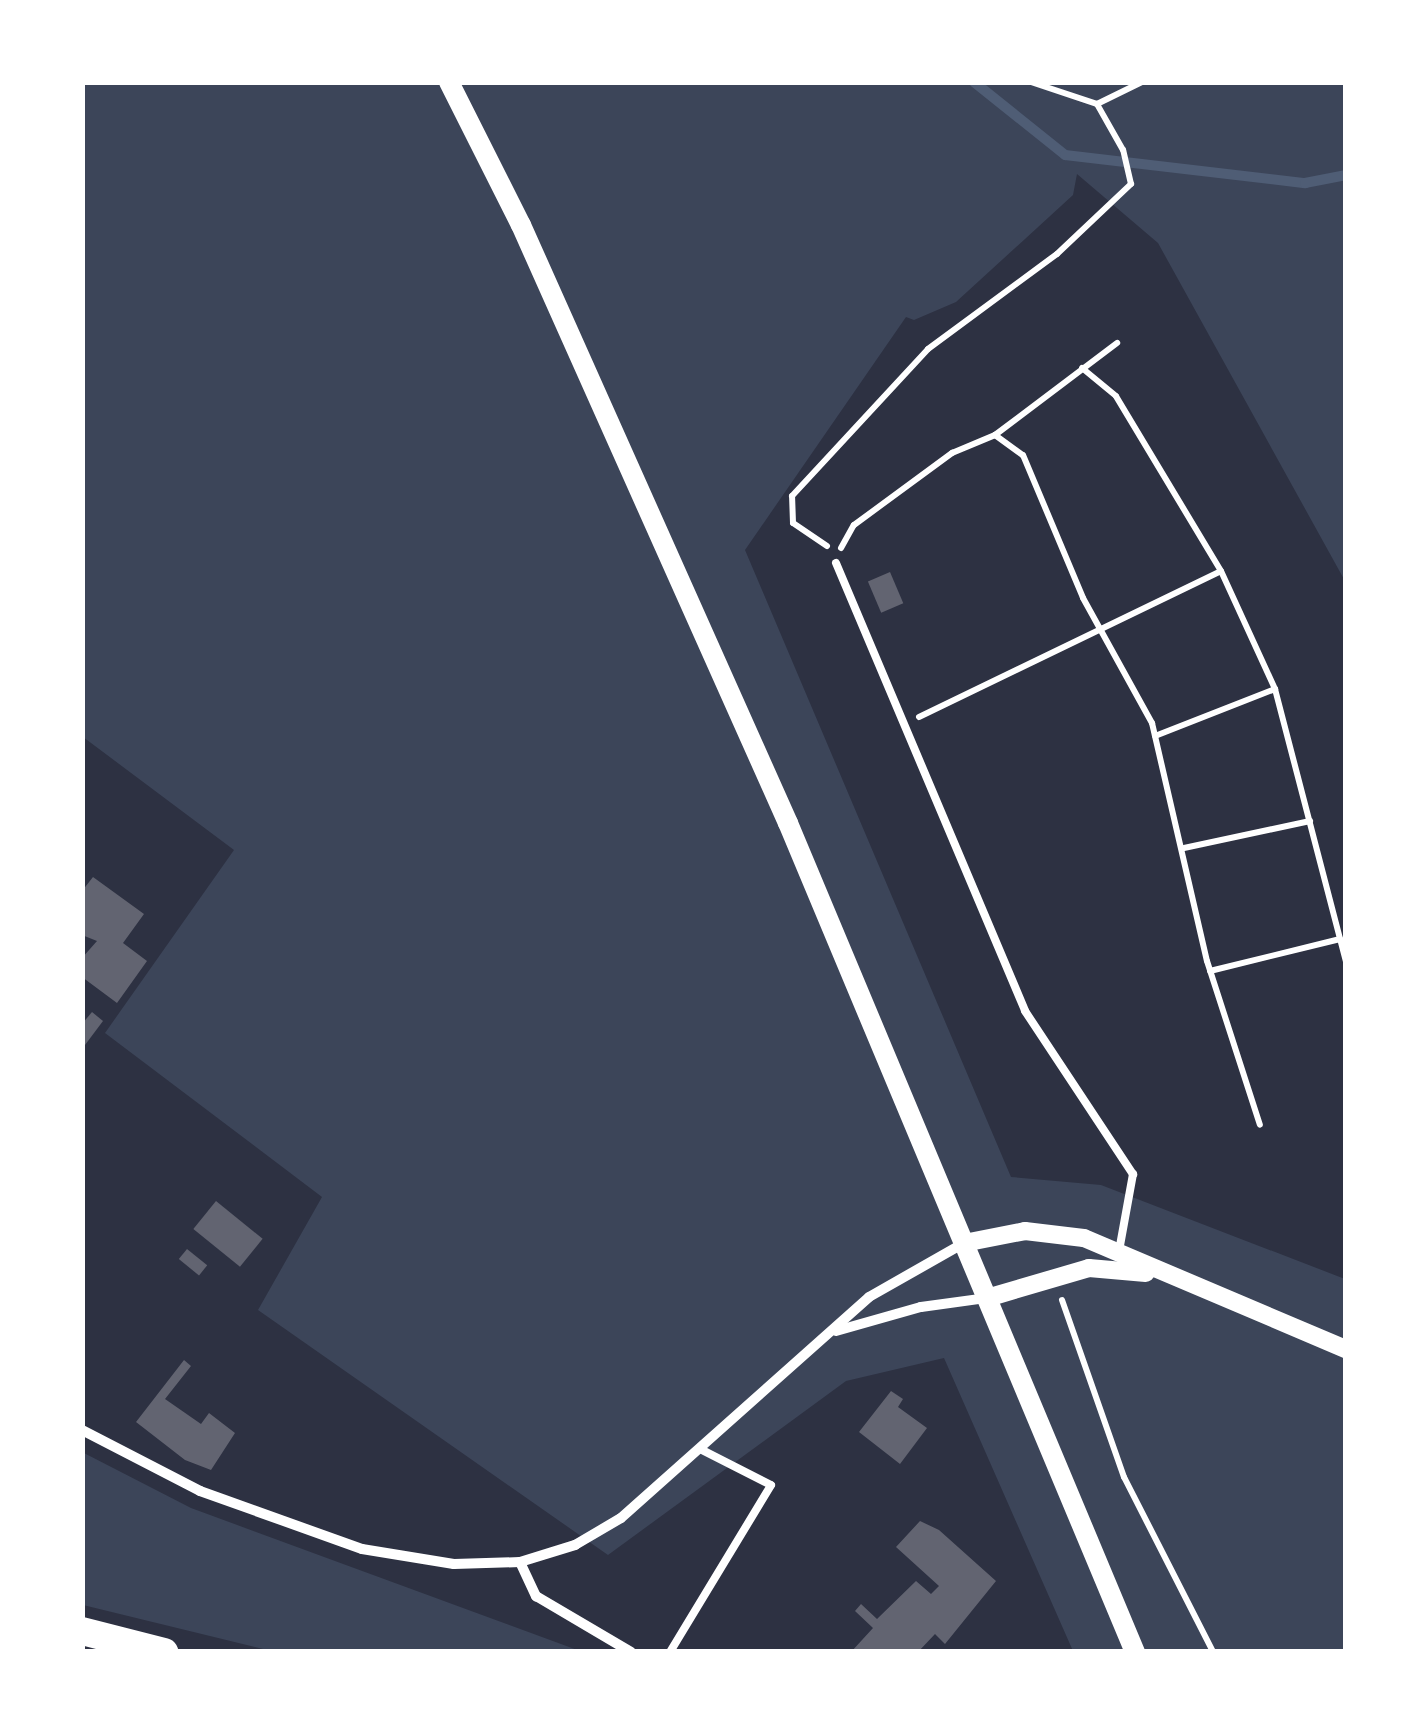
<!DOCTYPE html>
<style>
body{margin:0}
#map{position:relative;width:1428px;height:1734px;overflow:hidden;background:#2d3142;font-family:"Archivo Narrow",sans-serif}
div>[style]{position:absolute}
.green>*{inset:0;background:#3c4559}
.stream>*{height:10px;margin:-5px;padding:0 5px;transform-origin:5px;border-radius:5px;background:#4f5d75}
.building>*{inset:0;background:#626471;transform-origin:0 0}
.path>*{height:6px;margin:-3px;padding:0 3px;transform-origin:3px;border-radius:3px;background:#fff}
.service>*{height:8px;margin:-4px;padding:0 4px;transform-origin:4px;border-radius:4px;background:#fff}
.minor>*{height:10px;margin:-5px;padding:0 5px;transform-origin:5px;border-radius:5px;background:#fff}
.tertiary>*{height:18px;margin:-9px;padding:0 9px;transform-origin:9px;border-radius:9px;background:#fff}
.secondary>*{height:20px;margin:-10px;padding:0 10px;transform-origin:10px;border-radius:10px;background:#fff}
.trunk>*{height:28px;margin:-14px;padding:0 14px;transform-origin:14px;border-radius:14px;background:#fff}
span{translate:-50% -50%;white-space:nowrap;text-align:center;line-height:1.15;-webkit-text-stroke:10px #fff;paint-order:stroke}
.frame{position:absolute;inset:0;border:85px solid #fff;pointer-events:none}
</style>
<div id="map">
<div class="green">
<div style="clip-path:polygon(83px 83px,1345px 83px,1345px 581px,1158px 243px,1077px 174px,1073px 195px,956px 302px,914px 320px,906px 317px,745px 550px,1011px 1177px,1101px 1185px,1345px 1279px,1345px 1651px,1073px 1651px,944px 1358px,846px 1381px,608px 1555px,258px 1310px,322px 1197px,105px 1033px,234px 850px,83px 737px)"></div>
<div style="clip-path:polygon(82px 1452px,191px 1508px,580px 1651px,271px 1651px,83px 1605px)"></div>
</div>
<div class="stream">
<div style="left:974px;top:82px;width:117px;rotate:38.7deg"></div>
<div style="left:1065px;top:155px;width:242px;rotate:6.7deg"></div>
<div style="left:1305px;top:183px;width:42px;rotate:-11deg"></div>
</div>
<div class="building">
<div style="left:890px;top:572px;width:34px;height:24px;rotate:67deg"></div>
<div style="clip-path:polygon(93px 877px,144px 914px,123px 943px,147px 961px,117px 1003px,82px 977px,82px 958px,97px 941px,82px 935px,82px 891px)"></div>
<div style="clip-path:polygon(92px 1012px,103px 1021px,82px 1049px,82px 1024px)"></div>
<div style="left:216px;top:1201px;width:60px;height:36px;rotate:39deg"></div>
<div style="left:187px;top:1249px;width:26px;height:13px;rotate:39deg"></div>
<div style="clip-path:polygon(184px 1360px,191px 1366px,165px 1399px,201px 1424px,209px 1413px,235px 1433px,211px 1470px,185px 1460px,136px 1422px)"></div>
<div style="clip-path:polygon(891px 1391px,903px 1399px,898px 1407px,927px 1428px,900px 1464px,859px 1432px)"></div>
<div style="clip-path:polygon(920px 1521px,939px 1530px,996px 1581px,945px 1644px,935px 1634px,918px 1652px,851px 1652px,873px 1628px,855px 1611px,861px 1604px,877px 1619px,916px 1581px,931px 1594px,939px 1586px,896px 1547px)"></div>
</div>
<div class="path">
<div style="left:1031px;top:82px;width:70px;rotate:18.4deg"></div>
<div style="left:1097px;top:104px;width:50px;rotate:-26.1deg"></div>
<div style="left:995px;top:435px;width:153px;rotate:-37deg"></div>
<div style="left:827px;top:546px;width:41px;rotate:-145.9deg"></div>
<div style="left:793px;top:523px;width:27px;rotate:-92deg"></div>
<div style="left:792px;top:496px;width:200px;rotate:-47.2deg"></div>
<div style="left:928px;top:349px;width:160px;rotate:-36.4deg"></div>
<div style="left:1057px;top:254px;width:102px;rotate:-43.4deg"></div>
<div style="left:1131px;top:184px;width:35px;rotate:-103deg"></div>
<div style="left:1123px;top:150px;width:53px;rotate:-119.5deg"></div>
<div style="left:841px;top:548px;width:26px;rotate:-61deg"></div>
<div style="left:854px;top:525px;width:122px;rotate:-36.3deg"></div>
<div style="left:952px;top:453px;width:47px;rotate:-22.7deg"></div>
<div style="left:995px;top:435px;width:34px;rotate:36deg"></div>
<div style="left:1023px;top:455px;width:155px;rotate:67.2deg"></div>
<div style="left:1083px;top:598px;width:143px;rotate:61.1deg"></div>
<div style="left:1152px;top:723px;width:244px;rotate:77deg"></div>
<div style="left:1207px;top:961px;width:172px;rotate:72.1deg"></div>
<div style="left:1221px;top:571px;width:130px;rotate:65.4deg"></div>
<div style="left:1275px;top:689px;width:282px;rotate:75.4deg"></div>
<div style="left:919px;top:717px;width:335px;rotate:-25.8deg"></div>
<div style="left:1221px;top:571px;width:204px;rotate:-121deg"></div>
<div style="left:1116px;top:396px;width:44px;rotate:-140.5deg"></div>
<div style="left:1155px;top:736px;width:129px;rotate:-21.4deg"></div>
<div style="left:1184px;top:848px;width:129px;rotate:-12.1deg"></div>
<div style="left:1210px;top:971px;width:134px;rotate:-13.8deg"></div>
<div style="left:1062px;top:1300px;width:188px;rotate:70.7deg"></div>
<div style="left:1124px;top:1477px;width:196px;rotate:63deg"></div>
</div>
<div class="service">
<div style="left:836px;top:563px;width:486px;rotate:67.1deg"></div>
<div style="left:1025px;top:1011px;width:196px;rotate:56.5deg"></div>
<div style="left:1133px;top:1174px;width:78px;rotate:100.3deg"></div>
<div style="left:670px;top:1652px;width:195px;rotate:-58.8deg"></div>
<div style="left:771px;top:1485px;width:77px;rotate:-153.1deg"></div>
</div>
<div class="minor">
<div style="left:836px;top:1331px;width:88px;rotate:-15.8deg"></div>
<div style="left:921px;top:1307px;width:67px;rotate:-7.8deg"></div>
<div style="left:82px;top:1430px;width:133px;rotate:27.3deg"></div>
<div style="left:200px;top:1491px;width:172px;rotate:19.7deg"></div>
<div style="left:362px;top:1549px;width:93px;rotate:9.3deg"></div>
<div style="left:454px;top:1564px;width:66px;rotate:-1.7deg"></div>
<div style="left:520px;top:1562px;width:58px;rotate:-17.2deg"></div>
<div style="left:575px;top:1545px;width:53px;rotate:-30.4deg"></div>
<div style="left:621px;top:1518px;width:332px;rotate:-41.7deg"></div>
<div style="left:869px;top:1297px;width:109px;rotate:-29.6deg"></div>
<div style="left:520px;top:1562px;width:38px;rotate:65deg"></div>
<div style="left:536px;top:1596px;width:110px;rotate:30.5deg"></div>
</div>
<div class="tertiary">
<div style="left:964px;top:1243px;width:62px;rotate:-11.1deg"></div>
<div style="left:1025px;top:1231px;width:59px;rotate:6.8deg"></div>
<div style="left:1084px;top:1238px;width:285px;rotate:23deg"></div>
<div style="left:987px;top:1298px;width:106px;rotate:-16.4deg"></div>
<div style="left:1089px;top:1268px;width:57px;rotate:5deg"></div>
</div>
<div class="secondary">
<div style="left:449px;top:82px;width:160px;rotate:63.3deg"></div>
<div style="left:521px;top:225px;width:655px;rotate:65.94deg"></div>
<div style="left:788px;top:823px;width:899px;rotate:67.29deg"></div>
</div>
<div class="trunk">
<div style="left:82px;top:1631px;width:85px;rotate:14.4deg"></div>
</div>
<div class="frame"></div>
</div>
